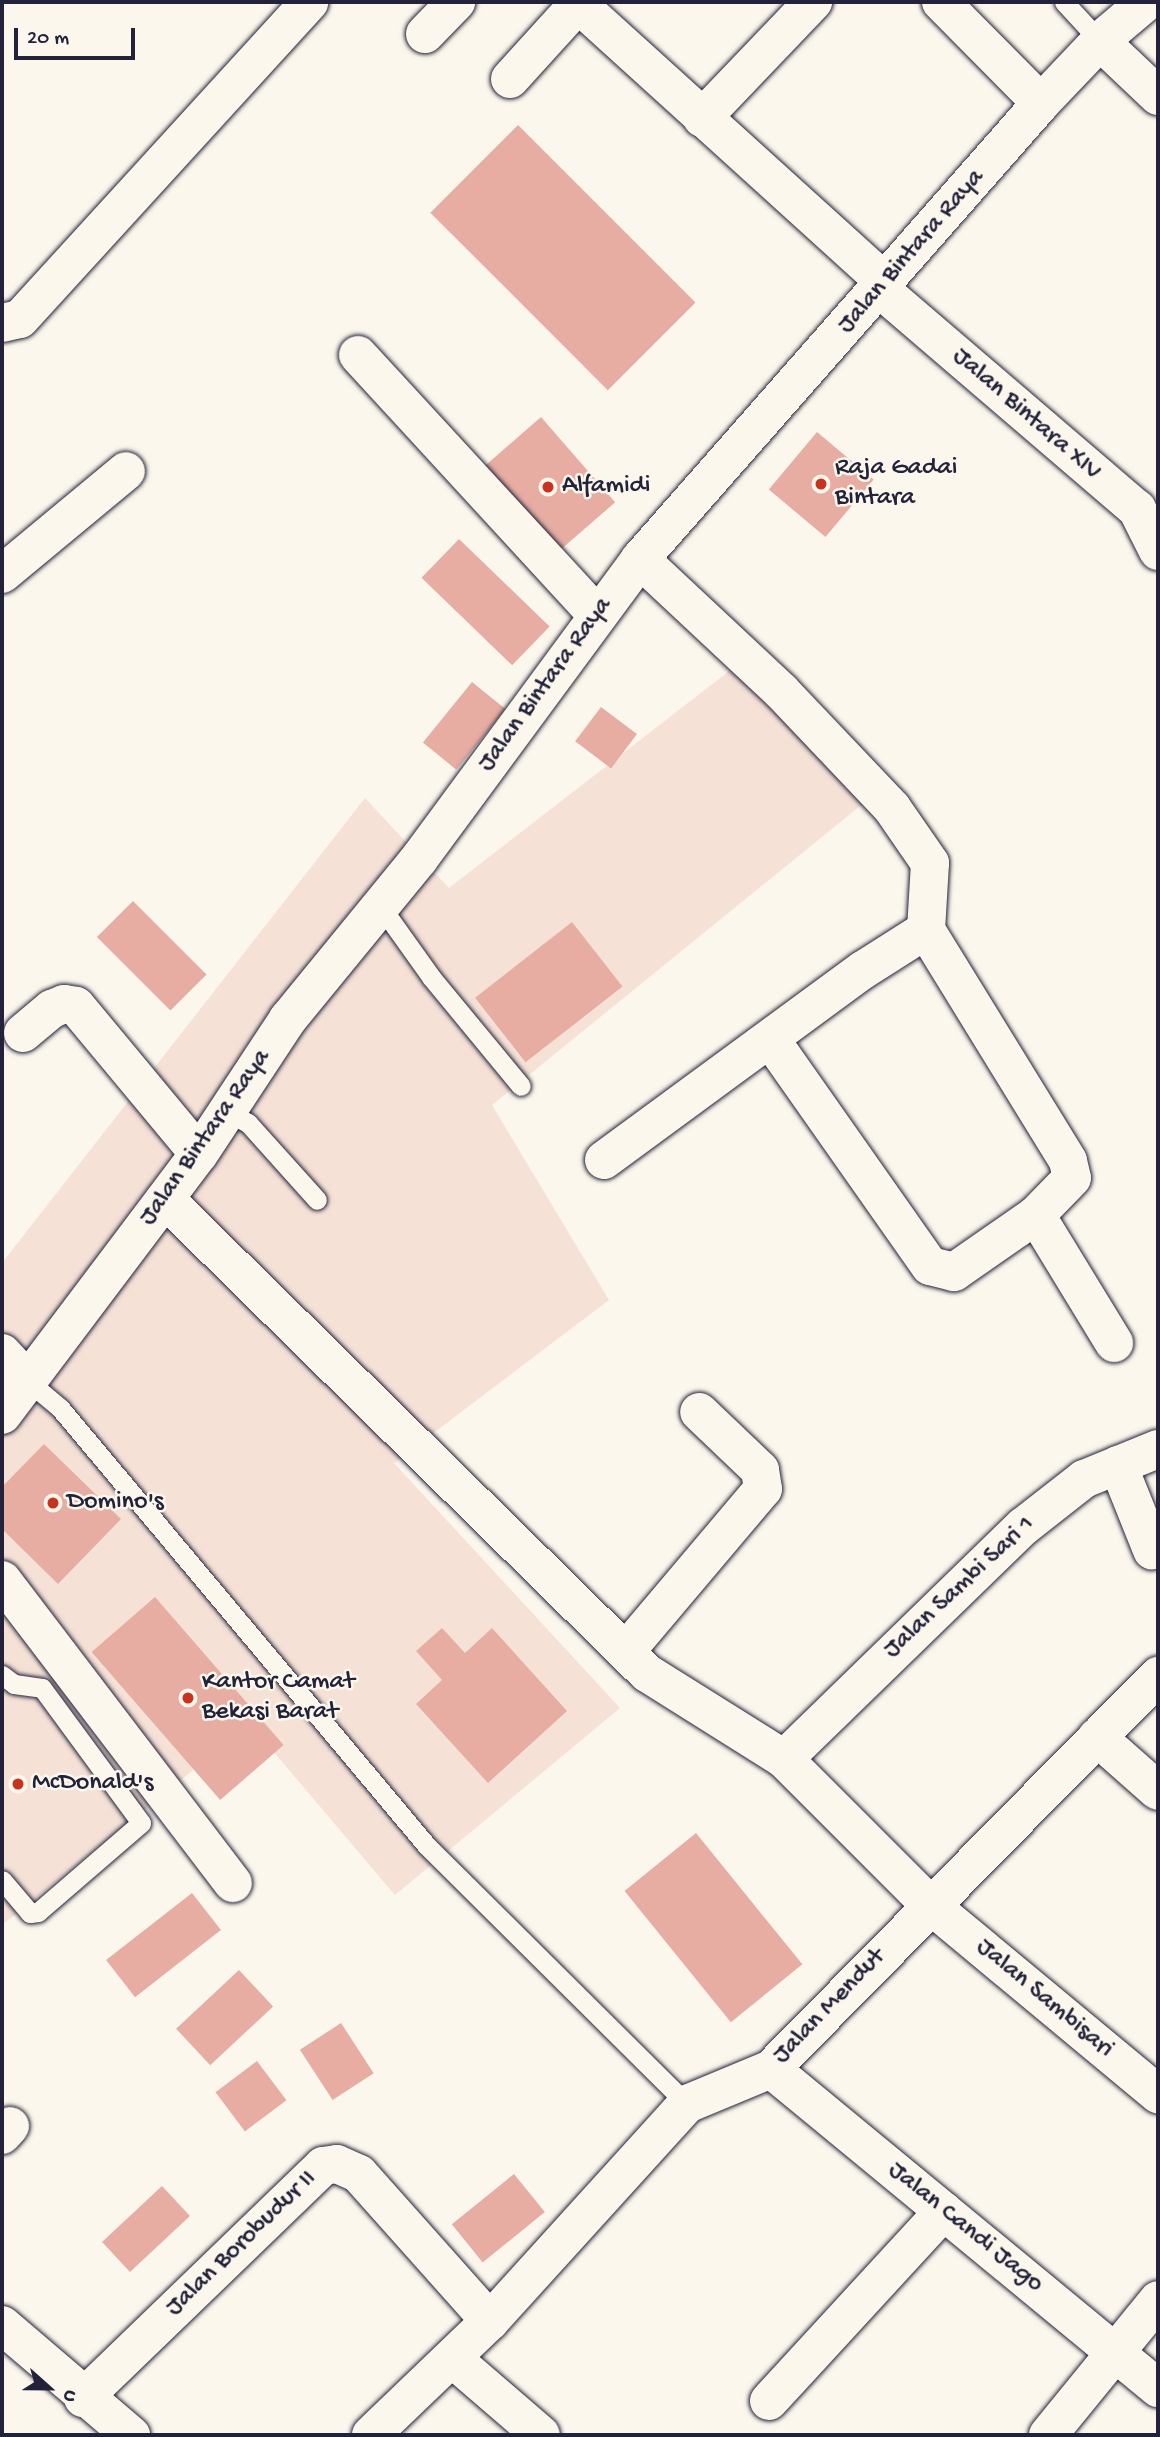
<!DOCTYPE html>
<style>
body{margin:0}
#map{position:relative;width:1160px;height:2437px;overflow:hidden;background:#fbf7ec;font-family:"Gochi Hand",sans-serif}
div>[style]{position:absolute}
.built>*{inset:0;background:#f5e1d6}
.building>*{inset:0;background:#e7ada3;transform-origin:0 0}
.roads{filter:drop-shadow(0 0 2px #22223b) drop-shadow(0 0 2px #22223b)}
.lane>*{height:19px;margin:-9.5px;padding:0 9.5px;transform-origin:9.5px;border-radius:9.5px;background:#fbf7ec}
.street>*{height:38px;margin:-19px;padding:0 19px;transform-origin:19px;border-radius:19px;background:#fbf7ec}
.primary>*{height:38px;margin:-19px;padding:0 19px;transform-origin:19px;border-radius:19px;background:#fbf7ec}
.dots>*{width:19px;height:19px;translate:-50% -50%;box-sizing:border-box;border:4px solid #fbf7ec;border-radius:50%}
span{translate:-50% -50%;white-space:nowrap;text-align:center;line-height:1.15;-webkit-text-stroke:5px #fbf7ec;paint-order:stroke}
.street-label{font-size:26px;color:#22223b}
.poi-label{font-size:26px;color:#22223b}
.left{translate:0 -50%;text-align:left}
.frame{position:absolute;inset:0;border:4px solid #22223b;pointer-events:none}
.north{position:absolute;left:14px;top:2353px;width:70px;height:70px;-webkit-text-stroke:5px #fbf7ec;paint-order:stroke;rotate:111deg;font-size:19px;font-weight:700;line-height:28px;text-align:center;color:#22223b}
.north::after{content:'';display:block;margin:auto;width:24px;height:32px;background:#22223b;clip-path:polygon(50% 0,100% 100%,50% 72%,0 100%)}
.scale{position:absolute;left:14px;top:28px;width:121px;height:32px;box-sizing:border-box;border:4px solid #22223b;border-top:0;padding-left:9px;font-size:21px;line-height:24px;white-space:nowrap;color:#22223b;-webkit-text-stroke:5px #fbf7ec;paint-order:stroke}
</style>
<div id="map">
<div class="built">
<div style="clip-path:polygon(755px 651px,892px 780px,492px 1105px,609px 1300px,394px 1463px,620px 1708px,395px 1895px,250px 1724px,2px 1925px,2px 1263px,365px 798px,449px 888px)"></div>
</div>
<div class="building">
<div style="left:518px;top:125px;width:251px;height:124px;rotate:45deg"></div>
<div style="left:541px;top:417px;width:113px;height:83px;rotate:49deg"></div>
<div style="left:817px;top:432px;width:74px;height:75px;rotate:40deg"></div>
<div style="left:459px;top:539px;width:126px;height:54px;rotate:44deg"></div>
<div style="left:472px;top:682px;width:43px;height:78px;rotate:39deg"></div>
<div style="left:601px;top:707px;width:45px;height:43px;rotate:37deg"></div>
<div style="left:133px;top:901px;width:104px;height:51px;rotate:45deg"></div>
<div style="left:572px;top:922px;width:82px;height:123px;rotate:52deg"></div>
<div style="clip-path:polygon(44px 1444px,121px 1519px,58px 1584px,2px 1529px,2px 1487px)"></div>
<div style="left:155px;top:1597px;width:196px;height:84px;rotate:49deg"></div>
<div style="clip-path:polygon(442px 1628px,465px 1653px,492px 1628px,567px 1711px,488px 1783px,416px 1704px,442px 1680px,416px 1651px)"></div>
<div style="left:696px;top:1833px;width:169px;height:92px;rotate:51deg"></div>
<div style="left:192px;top:1893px;width:47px;height:109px;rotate:52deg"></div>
<div style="left:239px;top:1970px;width:50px;height:86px;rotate:47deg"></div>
<div style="left:341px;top:2023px;width:60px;height:49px;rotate:57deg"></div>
<div style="left:257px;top:2061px;width:49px;height:52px;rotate:53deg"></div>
<div style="left:514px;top:2174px;width:49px;height:80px;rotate:51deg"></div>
<div style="left:162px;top:2186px;width:41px;height:82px;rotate:47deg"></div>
</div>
<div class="roads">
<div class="lane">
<div style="left:1064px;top:2px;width:53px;rotate:47.3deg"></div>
<div style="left:379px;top:904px;width:90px;rotate:54.5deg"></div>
<div style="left:431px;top:977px;width:141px;rotate:50.5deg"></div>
<div style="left:228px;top:1112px;width:23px;rotate:29deg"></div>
<div style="left:248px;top:1123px;width:103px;rotate:48.1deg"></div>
<div style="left:29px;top:1382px;width:40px;rotate:40deg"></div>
<div style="left:60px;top:1408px;width:571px;rotate:50.04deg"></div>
<div style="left:427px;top:1846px;width:366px;rotate:44.8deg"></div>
<div style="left:2px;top:1675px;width:15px;rotate:37deg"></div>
<div style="left:14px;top:1684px;width:28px;rotate:8deg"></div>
<div style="left:42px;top:1688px;width:167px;rotate:53.7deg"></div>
<div style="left:141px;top:1823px;width:136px;rotate:139.2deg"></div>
<div style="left:38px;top:1912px;width:8px;rotate:173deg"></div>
<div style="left:30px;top:1913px;width:43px;rotate:-130.3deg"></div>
</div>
<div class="street">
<div style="left:576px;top:2px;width:416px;rotate:42.2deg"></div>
<div style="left:941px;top:2px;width:142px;rotate:45.3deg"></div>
<div style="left:425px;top:34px;width:45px;rotate:-45.9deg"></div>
<div style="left:1100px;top:41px;width:80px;rotate:43.5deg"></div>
<div style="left:510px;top:79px;width:101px;rotate:-47.8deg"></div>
<div style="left:702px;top:118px;width:161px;rotate:-46.3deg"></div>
<div style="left:880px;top:289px;width:338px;rotate:40.6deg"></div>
<div style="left:1137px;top:509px;width:47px;rotate:63.4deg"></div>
<div style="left:2px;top:323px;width:18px;rotate:-13deg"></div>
<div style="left:20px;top:319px;width:429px;rotate:-47.6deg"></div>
<div style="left:358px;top:355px;width:353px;rotate:47.4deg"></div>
<div style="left:640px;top:559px;width:193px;rotate:43.1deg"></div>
<div style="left:781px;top:691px;width:161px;rotate:46.5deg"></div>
<div style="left:892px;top:808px;width:67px;rotate:55.4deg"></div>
<div style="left:930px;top:863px;width:67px;rotate:93.4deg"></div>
<div style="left:926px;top:930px;width:271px;rotate:58.4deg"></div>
<div style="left:1068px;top:1161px;width:17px;rotate:77deg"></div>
<div style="left:1072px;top:1178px;width:52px;rotate:134.2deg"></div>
<div style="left:1036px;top:1215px;width:150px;rotate:58.6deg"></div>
<div style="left:2px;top:574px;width:161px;rotate:-39.7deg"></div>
<div style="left:23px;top:1033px;width:38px;rotate:-40deg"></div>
<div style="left:52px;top:1009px;width:13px;rotate:-23deg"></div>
<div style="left:64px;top:1004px;width:12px;rotate:9deg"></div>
<div style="left:76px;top:1006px;width:192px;rotate:50.3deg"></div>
<div style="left:771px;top:1040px;width:276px;rotate:54.9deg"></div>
<div style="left:930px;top:1266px;width:25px;rotate:14deg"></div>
<div style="left:954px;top:1272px;width:100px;rotate:-34.8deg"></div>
<div style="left:604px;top:1160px;width:321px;rotate:-36.3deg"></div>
<div style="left:863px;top:970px;width:75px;rotate:-32.4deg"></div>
<div style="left:165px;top:1199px;width:676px;rotate:44.52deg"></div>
<div style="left:647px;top:1673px;width:162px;rotate:32.1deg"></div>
<div style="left:784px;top:1759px;width:205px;rotate:45deg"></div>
<div style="left:929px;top:1904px;width:298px;rotate:39.7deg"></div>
<div style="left:2px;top:1353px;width:40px;rotate:47deg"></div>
<div style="left:1118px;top:1465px;width:92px;rotate:68.2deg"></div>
<div style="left:2px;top:1580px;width:381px;rotate:52.7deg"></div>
<div style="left:626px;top:1651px;width:212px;rotate:-49.8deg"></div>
<div style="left:763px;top:1489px;width:19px;rotate:-99deg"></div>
<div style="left:760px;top:1470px;width:84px;rotate:-136.4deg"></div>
<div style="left:1097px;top:1737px;width:81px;rotate:41.5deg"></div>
<div style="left:784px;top:1759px;width:334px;rotate:-44.2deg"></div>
<div style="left:1024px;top:1526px;width:76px;rotate:-38.1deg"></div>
<div style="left:1084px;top:1479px;width:80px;rotate:-22.1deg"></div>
<div style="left:771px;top:2069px;width:502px;rotate:39.5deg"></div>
<div style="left:2px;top:2135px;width:12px;rotate:-48deg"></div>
<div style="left:2px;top:2325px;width:170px;rotate:40.5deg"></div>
<div style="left:453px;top:2359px;width:116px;rotate:40.8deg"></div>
<div style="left:83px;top:2398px;width:334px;rotate:-44deg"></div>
<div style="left:323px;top:2166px;width:14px;rotate:-8deg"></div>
<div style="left:337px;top:2164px;width:24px;rotate:24deg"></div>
<div style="left:359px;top:2174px;width:197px;rotate:48.3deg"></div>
<div style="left:769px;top:2401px;width:258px;rotate:-47.4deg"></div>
<div style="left:371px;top:2435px;width:165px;rotate:-43.8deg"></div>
<div style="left:490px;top:2321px;width:293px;rotate:-47.8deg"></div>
<div style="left:687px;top:2104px;width:91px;rotate:-22.6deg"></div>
<div style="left:771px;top:2069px;width:552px;rotate:-45.44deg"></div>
<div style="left:1048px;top:2435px;width:174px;rotate:-50.8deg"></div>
</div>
<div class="primary">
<div style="left:2px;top:1415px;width:327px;rotate:-53deg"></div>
<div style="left:199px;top:1154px;width:162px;rotate:-56.6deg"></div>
<div style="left:288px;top:1019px;width:207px;rotate:-50.7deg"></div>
<div style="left:419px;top:859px;width:373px;rotate:-53.6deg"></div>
<div style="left:640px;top:559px;width:607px;rotate:-48.67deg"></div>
<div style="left:1041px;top:103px;width:86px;rotate:-46.4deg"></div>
<div style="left:1100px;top:41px;width:60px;rotate:-40.3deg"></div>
</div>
</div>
<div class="dots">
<div style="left:821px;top:484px;background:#c8321e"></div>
<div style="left:548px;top:487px;background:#c8321e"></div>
<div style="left:53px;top:1503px;background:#c8321e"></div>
<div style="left:188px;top:1698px;background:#c8321e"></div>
<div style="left:18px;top:1784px;background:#c8321e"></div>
</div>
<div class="street-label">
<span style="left:912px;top:252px;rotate:-49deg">Jalan Bintara Raya</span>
<span style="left:1026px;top:415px;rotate:41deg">Jalan Bintara XIV</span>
<span style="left:546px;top:685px;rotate:-54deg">Jalan Bintara Raya</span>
<span style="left:206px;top:1138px;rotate:-55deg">Jalan Bintara Raya</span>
<span style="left:960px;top:1588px;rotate:-43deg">Jalan Sambi Sari 1</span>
<span style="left:1044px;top:1999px;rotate:40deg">Jalan Sambisari</span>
<span style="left:830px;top:2007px;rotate:-46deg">Jalan Mendut</span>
<span style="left:965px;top:2228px;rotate:39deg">Jalan Candi Jago</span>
<span style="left:242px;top:2244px;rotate:-44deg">Jalan Borobudur II</span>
</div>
<div class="poi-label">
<span class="left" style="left:835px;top:484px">Raja Gadai<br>Bintara</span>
<span class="left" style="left:562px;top:487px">Alfamidi</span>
<span class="left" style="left:67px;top:1503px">Domino's</span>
<span class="left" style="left:202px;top:1698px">Kantor Camat<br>Bekasi Barat</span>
<span class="left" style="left:32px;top:1784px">McDonald's</span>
</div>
<div class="frame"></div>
<div class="north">U</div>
<div class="scale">20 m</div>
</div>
